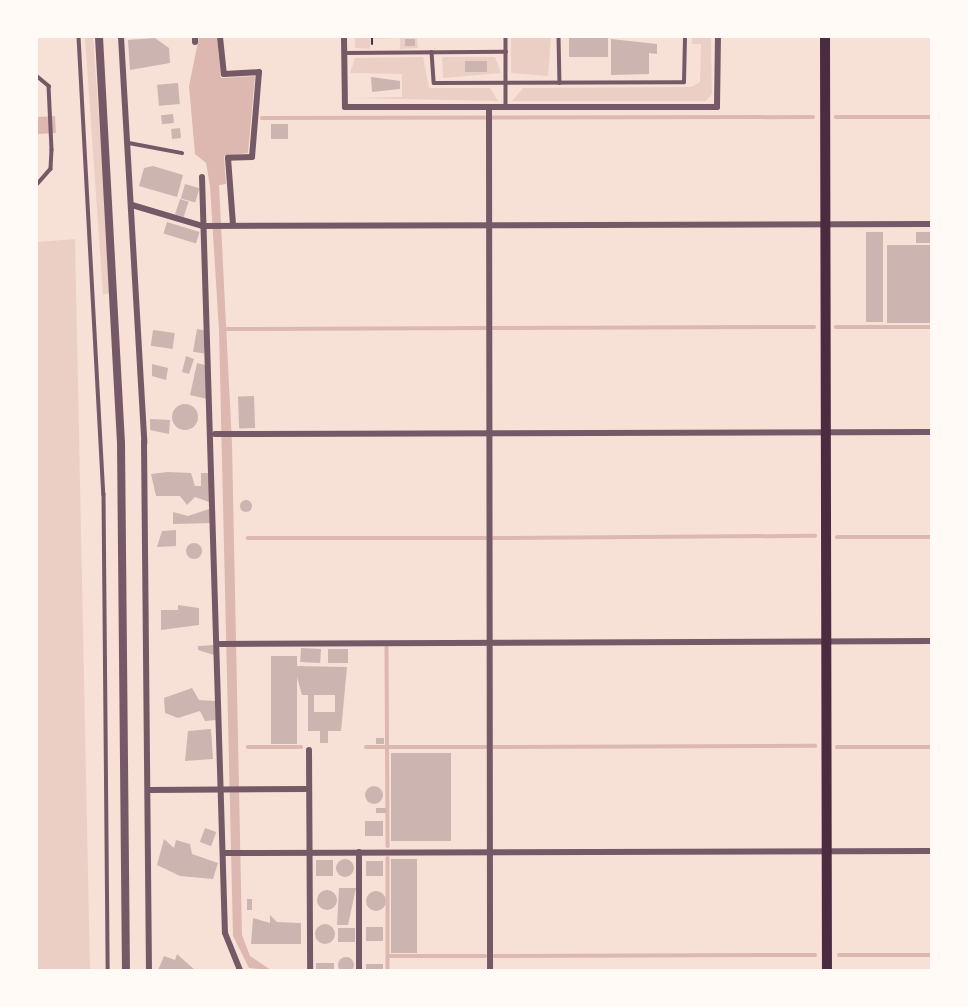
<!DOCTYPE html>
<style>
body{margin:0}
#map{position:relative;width:968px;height:1007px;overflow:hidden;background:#f7e1d7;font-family:Jost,sans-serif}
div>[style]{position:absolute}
.green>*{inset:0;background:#ebcfc5}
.water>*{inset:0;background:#dcb8b0;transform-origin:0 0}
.stream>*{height:3.5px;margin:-1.75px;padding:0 1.75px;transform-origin:1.75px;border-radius:1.75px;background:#dcb8b0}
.building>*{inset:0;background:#ccb4b1;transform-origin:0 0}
.round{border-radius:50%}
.path>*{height:2px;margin:-1px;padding:0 1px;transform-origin:1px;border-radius:1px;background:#4a2c40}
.service>*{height:3.5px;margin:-1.75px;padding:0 1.75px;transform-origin:1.75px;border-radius:1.75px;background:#755966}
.minor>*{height:6px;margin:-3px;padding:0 3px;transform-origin:3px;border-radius:3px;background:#755966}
.tertiary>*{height:8px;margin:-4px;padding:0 4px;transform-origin:4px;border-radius:4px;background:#755966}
.primary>*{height:10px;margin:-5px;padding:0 5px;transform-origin:5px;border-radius:5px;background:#4a2c40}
span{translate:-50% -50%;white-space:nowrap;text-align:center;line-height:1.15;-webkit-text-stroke:7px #fffaf5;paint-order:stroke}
.frame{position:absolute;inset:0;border:38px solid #fffaf5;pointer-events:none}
</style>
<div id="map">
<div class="green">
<div style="clip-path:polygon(85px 37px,93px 37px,103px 173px,109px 293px,103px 295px)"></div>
<div style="clip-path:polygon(355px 37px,417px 37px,418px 48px,400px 49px,400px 38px,370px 39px,370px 49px,355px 48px)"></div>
<div style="clip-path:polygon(511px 37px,551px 37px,548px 76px,511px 73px)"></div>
<div style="clip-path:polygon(692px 37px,711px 37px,712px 94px,706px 101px,512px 101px,523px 88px,691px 87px,700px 82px,701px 44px,692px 44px)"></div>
<div style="clip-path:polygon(423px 57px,429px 88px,490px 88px,498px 101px,349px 98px,402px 97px,402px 74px,350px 73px,355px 58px)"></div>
<div style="clip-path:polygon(442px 57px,495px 57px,501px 73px,443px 78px)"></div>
<div style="clip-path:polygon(75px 239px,90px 970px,37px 970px,37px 242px)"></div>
</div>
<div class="water">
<div style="clip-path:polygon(199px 37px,217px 37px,221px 78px,255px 76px,248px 153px,224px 156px,226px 184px,219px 185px,232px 444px,242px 935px,250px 956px,271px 970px,249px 968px,233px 936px,219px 330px,210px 186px,206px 163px,195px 154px,189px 86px)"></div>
<div style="left:55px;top:116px;width:17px;height:18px;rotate:87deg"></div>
</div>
<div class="stream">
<div style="left:836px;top:117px;width:95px"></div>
<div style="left:262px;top:118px;width:551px;rotate:-0.1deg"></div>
<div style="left:836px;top:327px;width:95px"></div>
<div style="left:493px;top:328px;width:321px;rotate:-0.2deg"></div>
<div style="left:225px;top:329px;width:260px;rotate:-0.2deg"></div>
<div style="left:837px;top:537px;width:94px"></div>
<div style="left:248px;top:538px;width:237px"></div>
<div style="left:494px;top:538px;width:321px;rotate:-0.4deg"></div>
<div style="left:387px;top:647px;width:199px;rotate:89.7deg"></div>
<div style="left:248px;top:747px;width:53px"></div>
<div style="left:366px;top:747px;width:120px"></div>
<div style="left:492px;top:747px;width:323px;rotate:-0.2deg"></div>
<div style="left:837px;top:747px;width:94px"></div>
<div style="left:388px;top:858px;width:112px;rotate:90deg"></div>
<div style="left:839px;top:955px;width:92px"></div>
<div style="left:389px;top:956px;width:96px"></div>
<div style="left:495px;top:956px;width:320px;rotate:-0.2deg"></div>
</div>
<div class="building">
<div style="left:569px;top:37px;width:39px;height:20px"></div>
<div style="clip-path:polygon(155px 38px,169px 48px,170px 63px,130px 70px,128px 40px)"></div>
<div style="left:405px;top:39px;width:10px;height:7px"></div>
<div style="clip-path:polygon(611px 39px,657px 44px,657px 54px,649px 53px,649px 74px,611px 75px)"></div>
<div style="left:465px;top:61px;width:22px;height:11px"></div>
<div style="clip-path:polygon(371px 77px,400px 81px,400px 89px,372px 92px)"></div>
<div style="left:178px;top:83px;width:21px;height:21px;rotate:85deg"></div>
<div style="left:173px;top:114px;width:9px;height:12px;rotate:84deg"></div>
<div style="left:271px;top:124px;width:17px;height:15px"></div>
<div style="left:180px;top:128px;width:10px;height:9px;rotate:84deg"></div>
<div style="clip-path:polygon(153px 166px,183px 175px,177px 197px,139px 186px,144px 168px)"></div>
<div style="left:185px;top:184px;width:15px;height:15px;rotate:16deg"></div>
<div style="left:180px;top:199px;width:9px;height:16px;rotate:18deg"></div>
<div style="left:167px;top:222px;width:34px;height:12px;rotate:17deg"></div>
<div style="left:866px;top:232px;width:17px;height:90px"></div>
<div style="left:916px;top:232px;width:15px;height:11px"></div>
<div style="left:887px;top:245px;width:44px;height:78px"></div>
<div style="left:197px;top:329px;width:11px;height:23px;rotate:10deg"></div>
<div style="left:153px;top:330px;width:22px;height:16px;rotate:8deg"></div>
<div style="clip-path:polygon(186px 356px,194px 359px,189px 374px,182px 372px)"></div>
<div style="clip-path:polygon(197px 363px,209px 366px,207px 399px,190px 395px)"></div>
<div style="clip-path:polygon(152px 364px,168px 368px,166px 380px,152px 376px)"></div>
<div style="left:254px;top:396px;width:32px;height:16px;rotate:88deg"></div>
<div class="round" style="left:172px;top:404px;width:26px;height:26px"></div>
<div style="clip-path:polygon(150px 419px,170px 420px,169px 434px,150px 430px)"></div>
<div style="clip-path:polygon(168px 472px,191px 473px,195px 486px,201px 486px,201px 473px,210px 473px,209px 502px,195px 497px,187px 505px,180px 496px,156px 496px,151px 474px)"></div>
<div class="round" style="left:240px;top:500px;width:12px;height:12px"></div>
<div style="clip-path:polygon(212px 508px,213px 523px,173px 524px,173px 512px,188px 516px)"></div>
<div style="clip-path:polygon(176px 530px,176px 546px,157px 547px,162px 531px)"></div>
<div class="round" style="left:186px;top:543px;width:16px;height:16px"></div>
<div style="clip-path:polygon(178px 605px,199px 608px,199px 625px,161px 630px,161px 610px,178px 610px)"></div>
<div style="clip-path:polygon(214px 645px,214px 655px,198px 650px,198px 646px)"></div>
<div style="left:301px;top:648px;width:20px;height:14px;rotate:3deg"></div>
<div style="left:328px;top:649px;width:20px;height:14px"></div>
<div style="clip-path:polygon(evenodd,271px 656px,297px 656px,297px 666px,347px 667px,341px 731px,328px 731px,328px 743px,320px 743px,320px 731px,308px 731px,308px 695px,302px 695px,297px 677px,297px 744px,271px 744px,271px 656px,314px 695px,335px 695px,335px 712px,314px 712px,314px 695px)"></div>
<div style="clip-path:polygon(192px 688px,199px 700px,215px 701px,216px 720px,205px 721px,200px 711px,178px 718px,165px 713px,164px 698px)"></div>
<div style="clip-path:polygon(211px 729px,213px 759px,185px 761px,188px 731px)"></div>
<div style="left:376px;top:738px;width:8px;height:6px"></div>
<div style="left:391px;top:753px;width:60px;height:88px"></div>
<div class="round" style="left:365px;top:786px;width:18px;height:18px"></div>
<div style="left:376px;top:808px;width:10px;height:5px"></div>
<div style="left:365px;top:821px;width:18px;height:15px"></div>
<div style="left:205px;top:828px;width:12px;height:15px;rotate:20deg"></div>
<div style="clip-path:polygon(164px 839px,174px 848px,176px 840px,190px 844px,192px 854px,218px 863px,213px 879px,180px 876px,157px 865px)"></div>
<div class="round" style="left:336px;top:859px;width:18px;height:18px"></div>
<div style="left:391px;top:859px;width:26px;height:94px"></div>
<div style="left:316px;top:860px;width:17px;height:16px"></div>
<div style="left:366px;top:861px;width:17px;height:15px"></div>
<div style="clip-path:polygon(339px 888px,356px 888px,348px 925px,337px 925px)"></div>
<div class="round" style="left:317px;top:890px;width:20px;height:20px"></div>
<div class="round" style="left:366px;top:891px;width:20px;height:20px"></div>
<div style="left:247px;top:899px;width:5px;height:11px"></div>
<div style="clip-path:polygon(270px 915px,277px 922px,301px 923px,301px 944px,251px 944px,253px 918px,270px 923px)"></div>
<div class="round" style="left:315px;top:924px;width:20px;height:20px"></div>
<div style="left:366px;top:927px;width:17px;height:14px"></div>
<div style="left:338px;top:928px;width:17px;height:14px"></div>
<div style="clip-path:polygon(177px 954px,195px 970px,158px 970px,164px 956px,175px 960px)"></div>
<div class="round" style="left:338px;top:957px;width:16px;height:16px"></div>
<div style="left:316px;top:963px;width:18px;height:7px"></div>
<div style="left:366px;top:964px;width:17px;height:6px"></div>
</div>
<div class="path">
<div style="left:372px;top:37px;width:7px;rotate:90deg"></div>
</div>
<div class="service">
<div style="left:79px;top:37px;width:458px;rotate:86.9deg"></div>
<div style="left:104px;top:494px;width:476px;rotate:89.5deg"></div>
<div style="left:506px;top:37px;width:70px;rotate:90deg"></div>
<div style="left:559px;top:37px;width:46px;rotate:88.8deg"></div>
<div style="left:432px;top:52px;width:31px;rotate:86deg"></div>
<div style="left:434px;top:83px;width:250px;rotate:-0.2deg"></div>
<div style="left:684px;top:82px;width:45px;rotate:-88.7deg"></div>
<div style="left:344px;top:53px;width:162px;rotate:-0.4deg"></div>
<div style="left:37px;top:76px;width:16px;rotate:40deg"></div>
<div style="left:49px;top:86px;width:64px;rotate:87.3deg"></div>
<div style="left:52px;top:150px;width:19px;rotate:93deg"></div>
<div style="left:51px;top:169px;width:21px;rotate:131deg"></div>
<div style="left:129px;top:143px;width:54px;rotate:10.7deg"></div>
</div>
<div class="minor">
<div style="left:121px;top:37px;width:406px;rotate:86.7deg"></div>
<div style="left:144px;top:442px;width:528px;rotate:89.46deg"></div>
<div style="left:195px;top:37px;width:5px;rotate:90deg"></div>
<div style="left:220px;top:37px;width:37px;rotate:84deg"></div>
<div style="left:224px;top:74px;width:35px;rotate:-3deg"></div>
<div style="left:259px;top:72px;width:85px;rotate:94.7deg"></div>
<div style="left:252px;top:157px;width:24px;rotate:178deg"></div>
<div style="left:228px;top:158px;width:67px;rotate:85.7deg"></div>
<div style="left:344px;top:37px;width:70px;rotate:89.2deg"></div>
<div style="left:345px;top:107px;width:372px"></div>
<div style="left:717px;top:107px;width:70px;rotate:-89.2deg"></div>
<div style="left:489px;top:107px;width:863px;rotate:89.93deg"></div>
<div style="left:202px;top:177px;width:756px;rotate:88.26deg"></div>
<div style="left:225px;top:933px;width:40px;rotate:68deg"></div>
<div style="left:132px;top:205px;width:74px;rotate:16.5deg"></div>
<div style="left:203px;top:226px;width:728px;rotate:-0.16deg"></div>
<div style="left:215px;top:434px;width:716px;rotate:-0.16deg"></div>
<div style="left:220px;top:644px;width:711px;rotate:-0.24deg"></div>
<div style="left:309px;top:750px;width:220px;rotate:89.7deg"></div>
<div style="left:150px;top:790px;width:159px;rotate:-0.4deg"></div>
<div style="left:223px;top:853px;width:708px;rotate:-0.16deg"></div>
<div style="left:359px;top:970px;width:118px;rotate:-90deg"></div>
</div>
<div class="tertiary">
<div style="left:99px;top:37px;width:407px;rotate:86.9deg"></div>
<div style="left:121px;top:443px;width:527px;rotate:89.46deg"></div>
</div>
<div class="primary">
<div style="left:825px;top:37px;width:933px;rotate:89.88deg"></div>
</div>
<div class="frame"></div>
</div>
